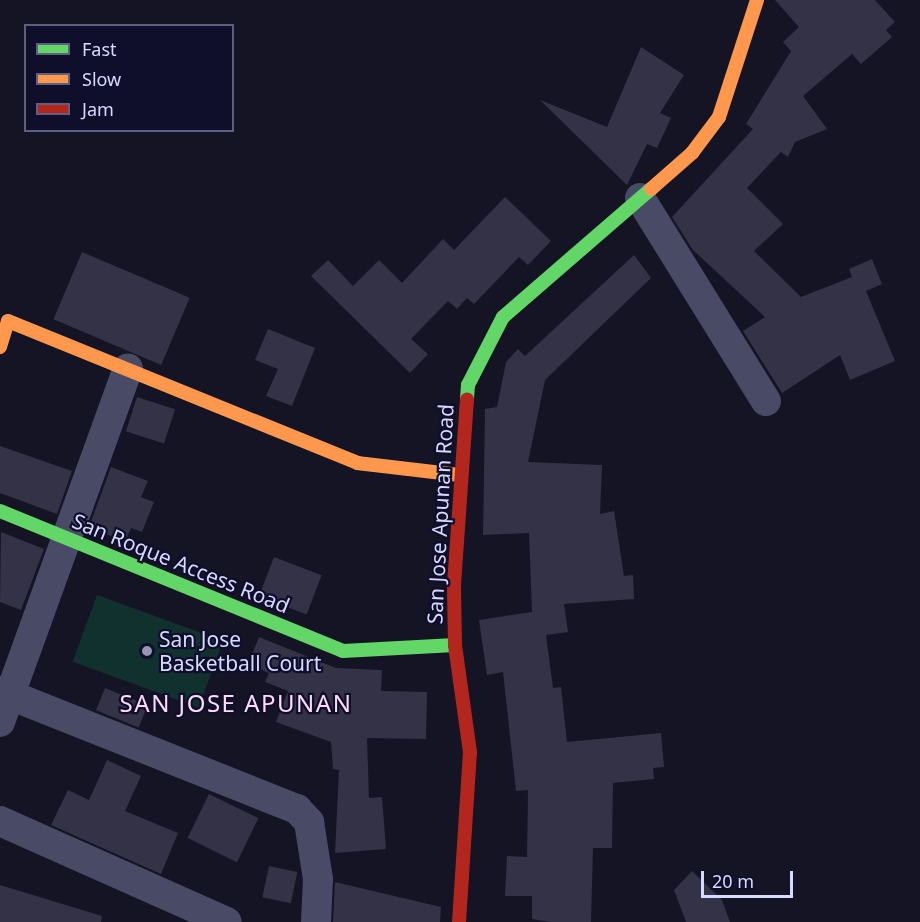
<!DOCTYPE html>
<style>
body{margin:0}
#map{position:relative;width:920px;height:922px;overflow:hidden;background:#151425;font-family:"Noto Sans",sans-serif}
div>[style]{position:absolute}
.green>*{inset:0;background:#11312f;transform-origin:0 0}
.building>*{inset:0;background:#333246;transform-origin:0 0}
.street>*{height:30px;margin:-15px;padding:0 15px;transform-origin:15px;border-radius:15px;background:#494b66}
.fast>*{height:14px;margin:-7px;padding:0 7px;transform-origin:7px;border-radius:7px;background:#63d668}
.slow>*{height:14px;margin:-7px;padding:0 7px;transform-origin:7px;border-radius:7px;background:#ff974d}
.jam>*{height:14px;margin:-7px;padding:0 7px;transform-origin:7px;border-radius:7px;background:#b3261e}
.dots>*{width:16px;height:16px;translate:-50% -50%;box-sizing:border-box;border:3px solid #0f0e2b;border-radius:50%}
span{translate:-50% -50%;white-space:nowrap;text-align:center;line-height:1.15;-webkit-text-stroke:4.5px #0f0e2b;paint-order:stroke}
.street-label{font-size:21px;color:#d8d9ff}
.poi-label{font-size:21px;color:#d8d9ff}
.left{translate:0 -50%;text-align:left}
.quarter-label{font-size:24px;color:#ffdaf7;letter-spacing:1.5px}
.legend{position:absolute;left:24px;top:24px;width:210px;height:108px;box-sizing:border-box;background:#0f0e2b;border:2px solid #5f5f80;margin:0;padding:8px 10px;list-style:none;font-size:18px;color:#d8d9ff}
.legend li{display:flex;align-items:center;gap:12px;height:30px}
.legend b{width:30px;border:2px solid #5f5f80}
.scale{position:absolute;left:701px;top:871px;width:92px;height:27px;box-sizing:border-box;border:3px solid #d8d9ff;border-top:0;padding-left:8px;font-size:18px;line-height:21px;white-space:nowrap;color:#d8d9ff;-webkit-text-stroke:4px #0f0e2b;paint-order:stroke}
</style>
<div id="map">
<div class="green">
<div style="left:97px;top:595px;width:134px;height:71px;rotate:20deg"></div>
</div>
<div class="building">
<div style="clip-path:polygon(775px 0,875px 0,895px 22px,886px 30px,892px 37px,861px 64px,852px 54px,803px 96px,827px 129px,795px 142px,788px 157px,781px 152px,747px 188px,783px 224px,754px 251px,801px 297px,852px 277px,849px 269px,872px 259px,882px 284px,866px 291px,895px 361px,850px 380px,840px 355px,782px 393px,743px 331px,765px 317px,693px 250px,672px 217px,753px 129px,746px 124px,791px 51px,783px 42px,799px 27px)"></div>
<div style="clip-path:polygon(641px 47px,684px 75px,660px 113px,671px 118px,657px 148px,647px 144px,627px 185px,540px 100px,607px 127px)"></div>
<div style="clip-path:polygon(505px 197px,551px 241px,528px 265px,519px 257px,474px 304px,467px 298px,457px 309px,448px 301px,411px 339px,428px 354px,410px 373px,311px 276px,328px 260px,353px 286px,379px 260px,402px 283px,443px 239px,454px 250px)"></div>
<div style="left:82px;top:252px;width:117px;height:73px;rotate:23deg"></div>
<div style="clip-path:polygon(634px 255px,651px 278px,545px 380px,528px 462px,602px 465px,600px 514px,614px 511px,624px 576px,633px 575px,634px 599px,564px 604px,568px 632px,546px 635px,553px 688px,561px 687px,567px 742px,661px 733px,664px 767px,653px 768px,654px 779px,613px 783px,612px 848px,593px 848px,591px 922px,551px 922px,532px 919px,532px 896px,505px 896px,507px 856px,527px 857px,528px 790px,516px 791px,503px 672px,487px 675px,479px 620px,532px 612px,529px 533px,483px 535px,485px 409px,497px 407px,506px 362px,518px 349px,525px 356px)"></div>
<div style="clip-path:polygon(268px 329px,315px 348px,292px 406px,266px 396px,278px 369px,255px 360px)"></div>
<div style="left:137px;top:397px;width:40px;height:36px;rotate:18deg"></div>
<div style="clip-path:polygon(0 446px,72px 471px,57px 514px,0 493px)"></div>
<div style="clip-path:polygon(111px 467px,148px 481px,141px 497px,154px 502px,142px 532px,131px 528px,125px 542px,89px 527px)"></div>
<div style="clip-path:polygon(1px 532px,44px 549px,21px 610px,0 602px)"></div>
<div style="left:274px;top:557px;width:51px;height:42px;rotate:21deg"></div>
<div style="clip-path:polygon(259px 637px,336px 668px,382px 670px,381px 691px,427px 692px,426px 739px,367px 738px,369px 798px,382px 797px,386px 849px,335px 853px,339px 770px,333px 769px,331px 742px,276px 722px,288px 691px,265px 682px,269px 673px,248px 664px)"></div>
<div style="left:105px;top:688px;width:46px;height:24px;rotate:22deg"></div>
<div style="clip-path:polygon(107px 760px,141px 776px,125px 811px,178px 833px,161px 874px,51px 825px,68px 790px,89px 800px)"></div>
<div style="left:209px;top:794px;width:55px;height:49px;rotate:26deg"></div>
<div style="left:269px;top:866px;width:29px;height:32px;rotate:12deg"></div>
<div style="clip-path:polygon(692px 871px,722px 900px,730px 922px,686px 922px,674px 890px)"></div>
<div style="clip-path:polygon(335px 882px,441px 907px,440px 922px,333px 922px)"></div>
<div style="clip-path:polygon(0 885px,102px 916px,101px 922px,0 922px)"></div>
</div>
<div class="street">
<div style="left:640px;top:198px;width:239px;rotate:58.2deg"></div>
<div style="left:0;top:691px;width:320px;rotate:21.7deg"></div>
<div style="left:297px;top:809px;width:18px;rotate:47deg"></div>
<div style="left:309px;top:822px;width:58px;rotate:81deg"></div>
<div style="left:318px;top:879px;width:43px;rotate:92.7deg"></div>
<div style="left:0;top:722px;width:376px;rotate:-70.1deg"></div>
<div style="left:0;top:821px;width:248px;rotate:24deg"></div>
</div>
<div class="fast">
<div style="left:467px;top:399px;width:14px;rotate:-86deg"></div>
<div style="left:468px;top:385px;width:76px;rotate:-62.8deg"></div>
<div style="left:503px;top:317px;width:196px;rotate:-40.9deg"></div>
<div style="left:0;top:511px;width:370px;rotate:22.2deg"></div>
<div style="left:343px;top:651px;width:112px;rotate:-3.1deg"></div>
</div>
<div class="slow">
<div style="left:651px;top:189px;width:55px;rotate:-41.3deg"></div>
<div style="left:692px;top:153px;width:45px;rotate:-53.1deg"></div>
<div style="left:719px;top:117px;width:123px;rotate:-72deg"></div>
<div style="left:0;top:347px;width:27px;rotate:-73deg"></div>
<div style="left:8px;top:321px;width:377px;rotate:22.1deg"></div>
<div style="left:357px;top:463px;width:103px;rotate:6.7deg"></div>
</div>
<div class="jam">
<div style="left:459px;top:922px;width:170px;rotate:-86.3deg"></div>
<div style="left:470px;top:752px;width:108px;rotate:-98deg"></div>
<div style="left:455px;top:645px;width:60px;rotate:-91deg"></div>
<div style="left:454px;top:585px;width:186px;rotate:-86deg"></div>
</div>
<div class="dots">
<div style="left:147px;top:651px;background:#9494b3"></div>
</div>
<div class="street-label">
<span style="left:440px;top:514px;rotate:-87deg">San Jose Apunan Road</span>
<span style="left:181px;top:563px;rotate:22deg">San Roque Access Road</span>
</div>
<div class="poi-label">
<span class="left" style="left:159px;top:651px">San Jose<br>Basketball Court</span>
</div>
<div class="quarter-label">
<span style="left:236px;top:703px">SAN JOSE APUNAN</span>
</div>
<ul class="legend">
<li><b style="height:8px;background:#63d668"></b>Fast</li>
<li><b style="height:8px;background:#ff974d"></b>Slow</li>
<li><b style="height:8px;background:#b3261e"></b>Jam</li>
</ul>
<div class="scale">20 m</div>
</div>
